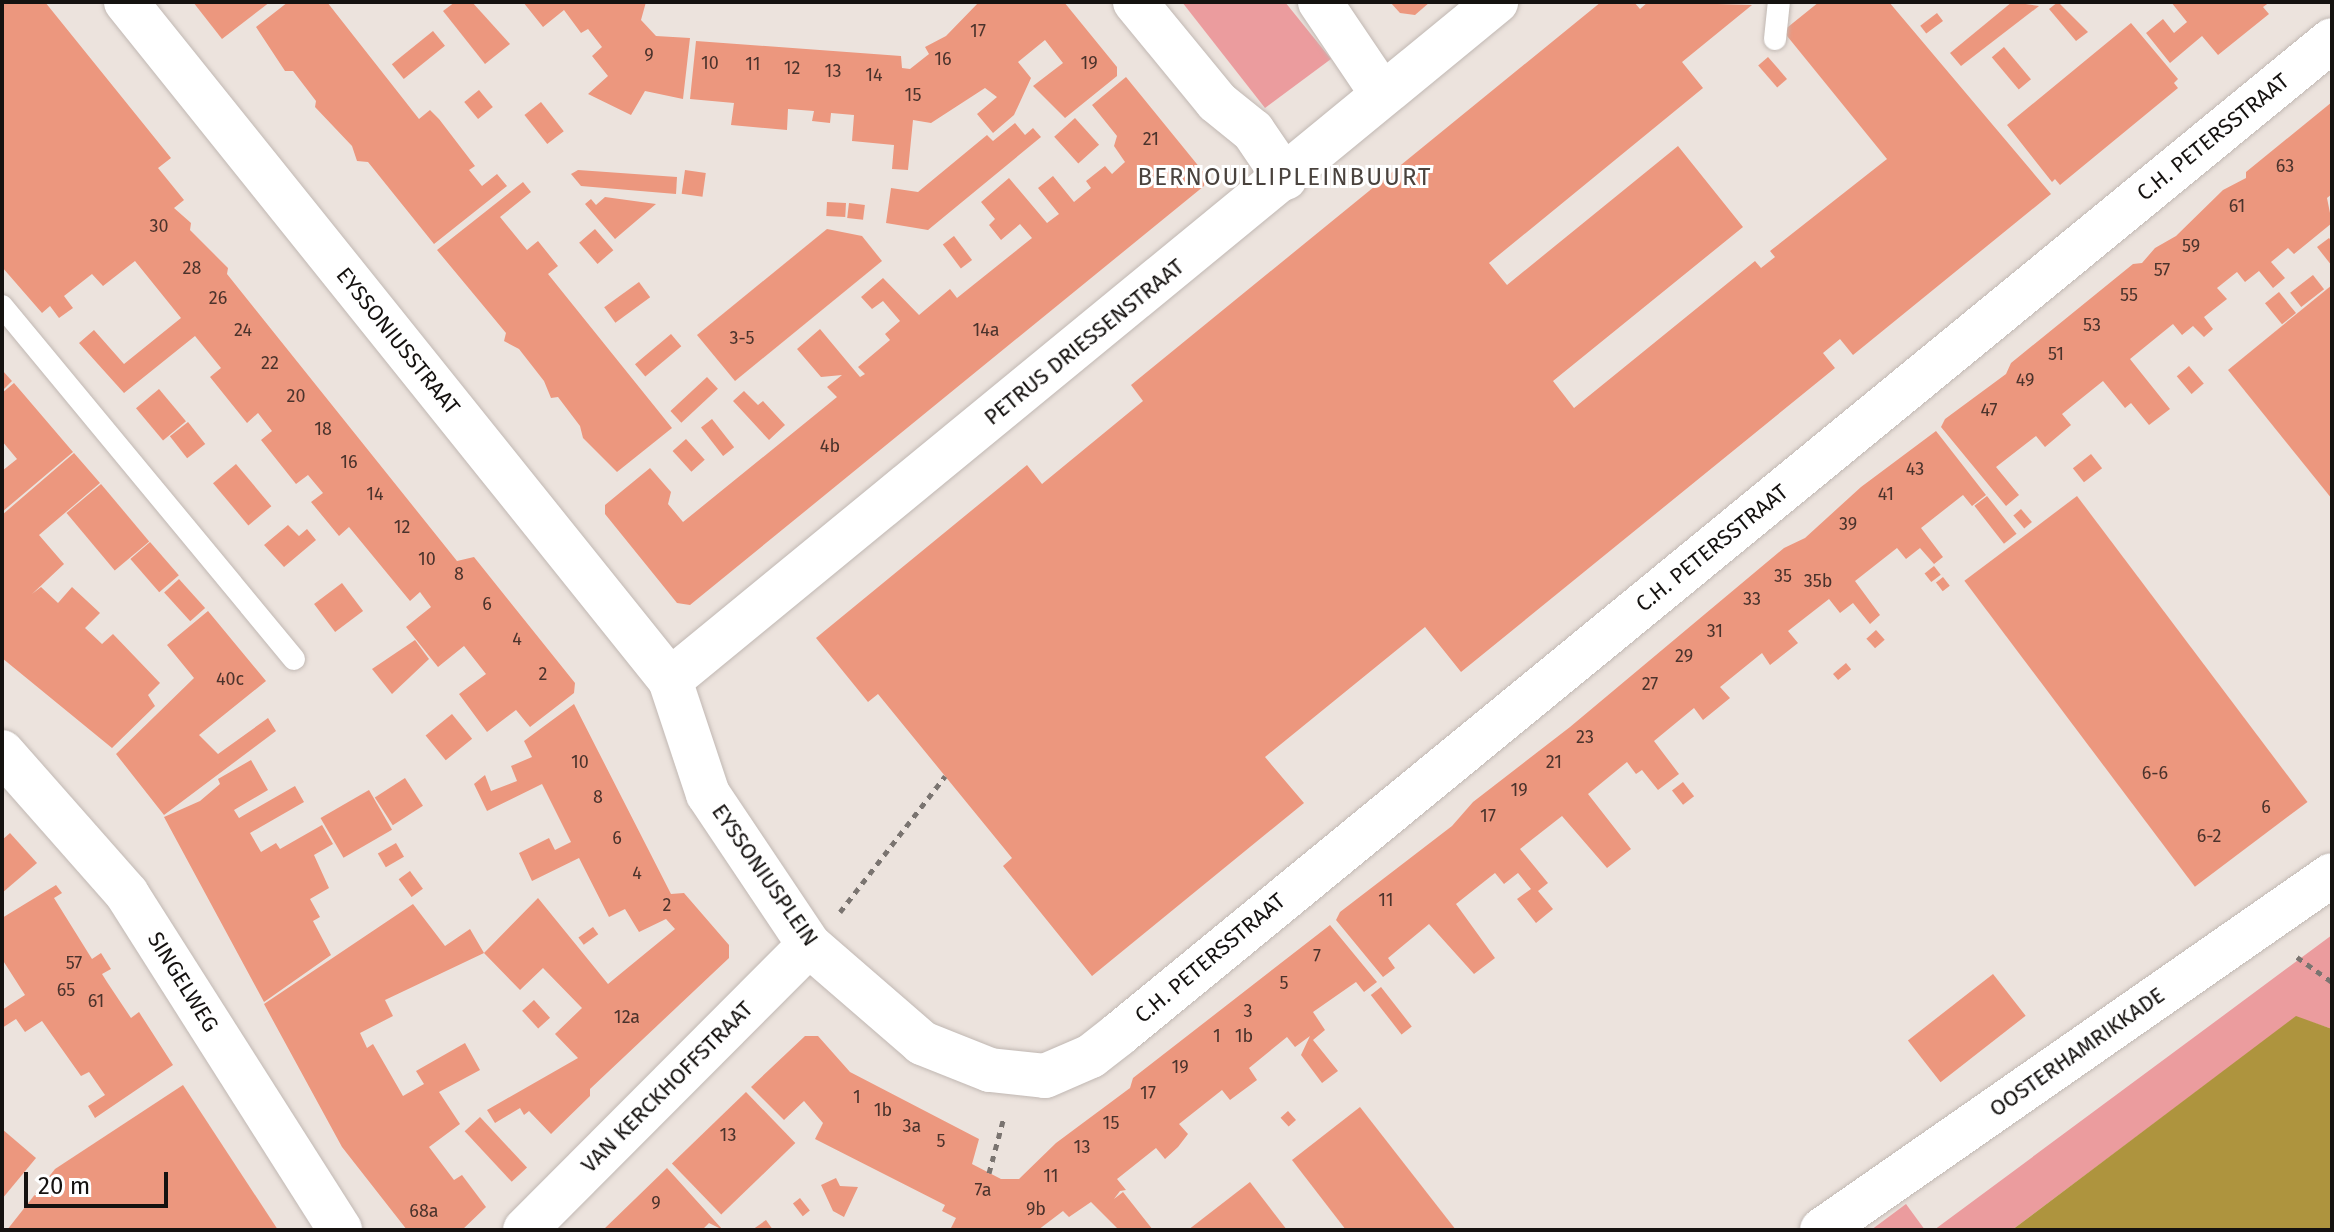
<!DOCTYPE html>
<style>
body{margin:0}
#map{position:relative;width:2334px;height:1232px;overflow:hidden;background:#ece3dd;font-family:"Fira Sans",sans-serif}
div>[style]{position:absolute}
.green>*{inset:0;background:#eb9c9e}
.water>*{inset:0;background:#ae943e}
.building>*{inset:0;background:#ec977e;transform-origin:0 0}
.path>*{height:5px;margin-top:-2.5px;transform-origin:0;background:repeating-linear-gradient(90deg,#7a7470 0 6px,transparent 0 12px)}
.roads{filter:drop-shadow(0 0 2px #c1b8b3) drop-shadow(0 0 2px #c1b8b3)}
.service>*{height:22px;margin:-11px;padding:0 11px;transform-origin:11px;border-radius:11px;background:#fff}
.minor>*{height:44px;margin:-22px;padding:0 22px;transform-origin:22px;border-radius:22px;background:#fff}
span{translate:-50% -50%;white-space:nowrap;text-align:center;line-height:1.15;-webkit-text-stroke:6px #fff;paint-order:stroke}
.number-label{font-size:18px;color:#4b332c}
.number-label span{-webkit-text-stroke-width:0}
.street-label{font-size:22px;color:#151210}
.neighbourhood-label{font-size:24px;color:#4a433e;letter-spacing:2px}
.frame{position:absolute;inset:0;border:4px solid #151210;pointer-events:none}
.scale{position:absolute;left:24px;top:1172px;width:144px;height:36px;box-sizing:border-box;border:4px solid #151210;border-top:0;padding-left:10px;font-size:24px;line-height:28px;white-space:nowrap;color:#151210;-webkit-text-stroke:6px #fff;paint-order:stroke}
</style>
<div id="map">
<div class="green">
<div style="clip-path:polygon(1182px 2px,1285px 2px,1331px 59px,1265px 108px)"></div>
<div style="clip-path:polygon(2332px 935px,2332px 1029px,2296px 1017px,2012px 1230px,1934px 1230px)"></div>
<div style="clip-path:polygon(1906px 1204px,1925px 1230px,1871px 1230px)"></div>
</div>
<div class="water">
<div style="clip-path:polygon(2296px 1016px,2332px 1029px,2332px 1230px,2012px 1230px)"></div>
</div>
<div class="building">
<div style="clip-path:polygon(2px 2px,45px 2px,171px 158px,158px 168px,184px 200px,174px 208px,191px 223px,190px 230px,228px 268px,227px 274px,457px 561px,474px 557px,575px 683px,574px 693px,530px 727px,516px 710px,487px 732px,459px 694px,486px 674px,464px 646px,438px 667px,406px 627px,431px 607px,420px 592px,410px 601px,349px 527px,339px 536px,311px 502px,323px 493px,308px 475px,296px 484px,261px 440px,272px 431px,258px 413px,247px 423px,210px 377px,221px 368px,195px 336px,124px 393px,79px 343px,94px 330px,124px 364px,181px 318px,135px 261px,103px 286px,92px 274px,64px 296px,73px 308px,59px 318px,50px 306px,42px 313px,2px 267px)"></div>
<div style="clip-path:polygon(193px 2px,270px 2px,222px 39px)"></div>
<div style="clip-path:polygon(288px 2px,327px 2px,419px 119px,430px 110px,439px 119px,475px 166px,469px 170px,482px 186px,497px 174px,507px 186px,434px 244px,368px 162px,357px 161px,352px 146px,315px 107px,316px 101px,293px 71px,285px 71px,256px 27px)"></div>
<div style="clip-path:polygon(455px 2px,472px 2px,510px 44px,485px 64px,443px 11px)"></div>
<div style="clip-path:polygon(523px 2px,646px 2px,641px 20px,656px 36px,690px 38px,683px 99px,645px 91px,631px 115px,588px 94px,608px 76px,592px 56px,602px 47px,588px 29px,581px 33px,564px 10px,543px 27px)"></div>
<div style="clip-path:polygon(979px 2px,1064px 2px,1117px 67px,1117px 76px,1065px 118px,1033px 86px,1063px 63px,1045px 40px,1018px 62px,1031px 78px,1014px 115px,993px 133px,977px 114px,997px 97px,985px 88px,931px 123px,913px 120px,908px 170px,892px 169px,894px 145px,852px 141px,854px 115px,831px 113px,830px 123px,812px 121px,814px 111px,788px 109px,787px 130px,731px 125px,734px 103px,690px 99px,696px 41px,901px 56px,902px 68px,910px 69px,929px 54px,925px 47px,946px 36px)"></div>
<div style="clip-path:polygon(1390px 2px,1430px 2px,1415px 15px,1400px 13px)"></div>
<div style="clip-path:polygon(1601px 2px,1634px 2px,1640px 9px,1648px 2px,1752px 5px,1682px 62px,1703px 88px,1489px 263px,1507px 285px,1678px 146px,1743px 227px,1553px 381px,1574px 408px,1755px 261px,1761px 268px,1775px 257px,1770px 251px,1887px 159px,1783px 31px,1819px 2px,1889px 2px,2051px 194px,1853px 355px,1840px 339px,1823px 353px,1835px 368px,1461px 672px,1425px 627px,1265px 757px,1304px 803px,1092px 976px,1003px 866px,1012px 858px,878px 694px,868px 702px,816px 638px,1027px 465px,1042px 484px,1143px 401px,1131px 385px)"></div>
<div style="clip-path:polygon(2012px 2px,2039px 6px,1961px 66px,1950px 53px)"></div>
<div style="clip-path:polygon(2058px 2px,2088px 32px,2076px 41px,2049px 9px)"></div>
<div style="clip-path:polygon(2171px 2px,2270px 2px,2263px 7px,2269px 14px,2218px 55px,2202px 36px,2170px 63px,2146px 33px,2163px 19px,2174px 33px,2187px 22px)"></div>
<div style="left:1937px;top:13px;width:10px;height:21px;rotate:53deg"></div>
<div style="clip-path:polygon(2131px 23px,2178px 79px,2174px 83px,2178px 88px,2060px 185px,2055px 179px,2052px 182px,2007px 125px)"></div>
<div style="left:433px;top:31px;width:19px;height:53px;rotate:51deg"></div>
<div style="left:2004px;top:47px;width:42px;height:16px;rotate:50deg"></div>
<div style="left:1768px;top:57px;width:29px;height:13px;rotate:49deg"></div>
<div style="clip-path:polygon(1126px 77px,1205px 174px,1204px 186px,690px 605px,677px 603px,605px 514px,605px 505px,650px 468px,671px 492px,668px 504px,683px 522px,837px 397px,827px 387px,842px 375px,821px 377px,797px 349px,820px 329px,860px 377px,865px 374px,858px 367px,890px 340px,885px 334px,900px 321px,883px 301px,872px 309px,861px 297px,883px 278px,919px 315px,950px 289px,957px 298px,1032px 238px,1020px 224px,1001px 240px,989px 225px,995px 219px,981px 202px,1009px 178px,1047px 223px,1059px 214px,1038px 188px,1053px 176px,1074px 202px,1091px 188px,1086px 181px,1105px 166px,1112px 174px,1125px 162px,1114px 146px,1117px 136px,1092px 105px)"></div>
<div style="left:479px;top:90px;width:22px;height:19px;rotate:51deg"></div>
<div style="left:541px;top:102px;width:37px;height:21px;rotate:52deg"></div>
<div style="clip-path:polygon(2332px 102px,2332px 194px,2327px 198px,2332px 223px,2294px 254px,2288px 248px,2271px 262px,2285px 278px,2273px 288px,2259px 271px,2245px 282px,2237px 272px,2217px 288px,2227px 299px,2204px 317px,2213px 329px,2204px 337px,2193px 326px,2182px 335px,2173px 324px,2130px 359px,2170px 409px,2149px 425px,2131px 403px,2125px 408px,2103px 381px,2062px 414px,2071px 425px,2045px 447px,2036px 436px,1996px 467px,2019px 495px,2006px 506px,1941px 427px,1945px 419px,2006px 374px,2011px 363px,2133px 264px,2142px 263px,2155px 248px,2176px 236px,2223px 190px,2246px 178px,2246px 172px)"></div>
<div style="left:1075px;top:118px;width:36px;height:28px;rotate:48deg"></div>
<div style="clip-path:polygon(1015px 123px,1025px 135px,1033px 128px,1041px 137px,928px 230px,886px 223px,891px 188px,918px 192px,987px 135px,993px 141px)"></div>
<div style="clip-path:polygon(578px 170px,677px 177px,676px 194px,581px 186px,571px 174px)"></div>
<div style="left:685px;top:170px;width:21px;height:24px;rotate:8deg"></div>
<div style="clip-path:polygon(523px 182px,531px 192px,500px 217px,527px 250px,538px 241px,558px 266px,548px 274px,672px 428px,617px 472px,583px 438px,580px 426px,558px 397px,551px 398px,544px 381px,519px 349px,504px 341px,506px 333px,437px 250px)"></div>
<div style="clip-path:polygon(605px 197px,656px 204px,615px 239px,585px 204px,591px 199px,596px 205px)"></div>
<div style="left:827px;top:202px;width:19px;height:14px;rotate:3deg"></div>
<div style="left:849px;top:203px;width:16px;height:15px;rotate:7deg"></div>
<div style="left:595px;top:229px;width:28px;height:21px;rotate:49deg"></div>
<div style="clip-path:polygon(827px 229px,862px 236px,882px 261px,735px 381px,697px 335px)"></div>
<div style="left:954px;top:236px;width:30px;height:14px;rotate:53deg"></div>
<div style="clip-path:polygon(2329px 238px,2332px 242px,2332px 266px,2317px 247px)"></div>
<div style="left:2313px;top:275px;width:18px;height:29px;rotate:52deg"></div>
<div style="left:639px;top:282px;width:19px;height:43px;rotate:54deg"></div>
<div style="clip-path:polygon(2332px 285px,2332px 499px,2228px 370px)"></div>
<div style="left:2279px;top:292px;width:27px;height:18px;rotate:51deg"></div>
<div style="left:671px;top:334px;width:16px;height:47px;rotate:50deg"></div>
<div style="left:2189px;top:366px;width:23px;height:16px;rotate:50deg"></div>
<div style="clip-path:polygon(2px 370px,12px 381px,2px 391px)"></div>
<div style="left:707px;top:377px;width:16px;height:50px;rotate:47deg"></div>
<div style="clip-path:polygon(14px 383px,73px 452px,2px 512px,2px 471px,17px 459px,2px 441px,2px 393px)"></div>
<div style="left:159px;top:389px;width:42px;height:30px;rotate:50deg"></div>
<div style="clip-path:polygon(744px 391px,758px 405px,763px 401px,785px 425px,769px 440px,733px 401px)"></div>
<div style="left:712px;top:419px;width:36px;height:14px;rotate:52deg"></div>
<div style="left:188px;top:422px;width:28px;height:23px;rotate:52deg"></div>
<div style="clip-path:polygon(1936px 431px,1986px 495px,1972px 506px,1963px 495px,1921px 528px,1943px 557px,1934px 564px,1920px 548px,1906px 559px,1897px 548px,1855px 581px,1880px 615px,1870px 624px,1853px 603px,1840px 613px,1829px 599px,1788px 631px,1798px 643px,1770px 665px,1762px 653px,1720px 687px,1730px 698px,1703px 720px,1694px 708px,1654px 741px,1679px 774px,1658px 790px,1642px 770px,1636px 774px,1627px 762px,1588px 794px,1631px 849px,1607px 868px,1562px 816px,1520px 849px,1548px 883px,1538px 891px,1553px 909px,1536px 923px,1517px 899px,1531px 889px,1518px 873px,1504px 884px,1495px 873px,1456px 904px,1495px 958px,1474px 974px,1429px 924px,1388px 958px,1395px 968px,1383px 977px,1336px 920px,1340px 912px,1452px 826px,1473px 802px,1570px 727px,1784px 548px,1805px 538px,1861px 487px)"></div>
<div style="left:686px;top:439px;width:28px;height:18px;rotate:48deg"></div>
<div style="clip-path:polygon(74px 453px,100px 483px,39px 535px,64px 564px,32px 594px,41px 587px,58px 603px,72px 587px,100px 613px,85px 628px,102px 644px,113px 634px,160px 683px,148px 695px,155px 706px,112px 748px,2px 658px,2px 515px)"></div>
<div style="left:2091px;top:454px;width:18px;height:23px;rotate:52deg"></div>
<div style="left:236px;top:464px;width:55px;height:30px;rotate:50deg"></div>
<div style="left:101px;top:484px;width:75px;height:45px;rotate:50deg"></div>
<div style="left:1987px;top:496px;width:48px;height:16px;rotate:52deg"></div>
<div style="left:2077px;top:496px;width:383px;height:141px;rotate:53deg"></div>
<div style="left:2021px;top:509px;width:17px;height:10px;rotate:50deg"></div>
<div style="clip-path:polygon(288px 525px,299px 536px,307px 529px,316px 540px,284px 567px,264px 545px)"></div>
<div style="left:150px;top:542px;width:44px;height:26px;rotate:49deg"></div>
<div style="left:1934px;top:566px;width:11px;height:12px;rotate:52deg"></div>
<div style="left:1943px;top:577px;width:11px;height:9px;rotate:52deg"></div>
<div style="left:179px;top:579px;width:39px;height:20px;rotate:48deg"></div>
<div style="left:342px;top:583px;width:35px;height:35px;rotate:53deg"></div>
<div style="clip-path:polygon(208px 611px,266px 681px,199px 735px,218px 754px,268px 718px,276px 731px,164px 815px,116px 754px,194px 678px,167px 645px)"></div>
<div style="left:1876px;top:630px;width:13px;height:13px;rotate:48deg"></div>
<div style="clip-path:polygon(415px 640px,429px 659px,392px 694px,372px 669px)"></div>
<div style="left:1846px;top:663px;width:8px;height:17px;rotate:50deg"></div>
<div style="clip-path:polygon(574px 704px,671px 894px,684px 893px,729px 945px,729px 958px,590px 1089px,590px 1096px,551px 1134px,529px 1111px,524px 1115px,520px 1108px,495px 1123px,487px 1110px,578px 1058px,555px 1034px,582px 1008px,543px 968px,520px 990px,484px 953px,385px 1000px,393px 1016px,360px 1033px,367px 1048px,373px 1044px,403px 1096px,424px 1084px,416px 1071px,465px 1043px,480px 1070px,439px 1092px,460px 1124px,429px 1147px,454px 1180px,462px 1175px,486px 1207px,462px 1230px,407px 1230px,342px 1147px,264px 1004px,413px 904px,445px 946px,470px 929px,484px 953px,538px 898px,608px 984px,675px 929px,666px 919px,639px 932px,625px 909px,609px 917px,579px 858px,532px 881px,519px 853px,549px 838px,555px 850px,571px 842px,542px 784px,487px 811px,474px 784px,485px 775px,491px 791px,517px 781px,511px 766px,532px 757px,524px 741px)"></div>
<div style="left:452px;top:714px;width:32px;height:34px;rotate:51deg"></div>
<div style="clip-path:polygon(251px 760px,268px 790px,234px 810px,239px 818px,295px 786px,304px 802px,250px 833px,261px 852px,276px 843px,280px 849px,322px 825px,333px 844px,314px 855px,329px 888px,310px 899px,320px 917px,313px 921px,331px 955px,264px 1002px,164px 817px,200px 801px,220px 784px,218px 779px)"></div>
<div style="left:405px;top:778px;width:33px;height:36px;rotate:57deg"></div>
<div style="left:1683px;top:782px;width:18px;height:14px;rotate:52deg"></div>
<div style="left:369px;top:790px;width:46px;height:56px;rotate:60deg"></div>
<div style="clip-path:polygon(10px 833px,37px 863px,2px 893px,2px 840px)"></div>
<div style="left:396px;top:843px;width:16px;height:21px;rotate:60deg"></div>
<div style="left:410px;top:871px;width:22px;height:14px;rotate:54deg"></div>
<div style="clip-path:polygon(56px 885px,62px 893px,54px 898px,87px 951px,92px 959px,101px 953px,111px 969px,102px 974px,107px 982px,131px 1018px,139px 1012px,173px 1065px,95px 1118px,88px 1106px,105px 1095px,89px 1072px,81px 1076px,42px 1021px,25px 1032px,16px 1019px,2px 1028px,2px 1010px,25px 995px,2px 959px,2px 918px)"></div>
<div style="clip-path:polygon(1330px 925px,1377px 982px,1364px 992px,1356px 982px,1313px 1012px,1325px 1030px,1313px 1040px,1338px 1071px,1322px 1083px,1301px 1055px,1310px 1036px,1295px 1047px,1287px 1037px,1249px 1068px,1257px 1080px,1230px 1100px,1222px 1090px,1179px 1124px,1188px 1134px,1178px 1147px,1165px 1159px,1156px 1148px,1117px 1179px,1126px 1190px,1120px 1191px,1114px 1199px,1123px 1192px,1153px 1230px,1119px 1230px,1091px 1202px,1069px 1217px,1063px 1211px,1038px 1230px,950px 1230px,956px 1218px,942px 1211px,945px 1205px,815px 1139px,823px 1123px,804px 1101px,784px 1120px,751px 1087px,805px 1036px,818px 1036px,850px 1072px,979px 1139px,972px 1164px,1001px 1179px,1019px 1179px,1056px 1143px,1130px 1088px,1133px 1078px)"></div>
<div style="left:593px;top:927px;width:9px;height:18px;rotate:54deg"></div>
<div style="left:1993px;top:974px;width:53px;height:108px;rotate:52deg"></div>
<div style="left:1381px;top:987px;width:50px;height:13px;rotate:52deg"></div>
<div style="left:534px;top:1000px;width:24px;height:16px;rotate:48deg"></div>
<div style="clip-path:polygon(183px 1085px,278px 1230px,7px 1230px,55px 1169px)"></div>
<div style="left:746px;top:1092px;width:71px;height:103px;rotate:46deg"></div>
<div style="clip-path:polygon(1360px 1107px,1456px 1230px,1346px 1230px,1292px 1160px)"></div>
<div style="left:1288px;top:1111px;width:12px;height:10px;rotate:48deg"></div>
<div style="left:480px;top:1117px;width:69px;height:21px;rotate:47deg"></div>
<div style="clip-path:polygon(2px 1129px,36px 1158px,2px 1199px)"></div>
<div style="clip-path:polygon(667px 1168px,723px 1230px,709px 1223px,702px 1230px,603px 1230px)"></div>
<div style="clip-path:polygon(836px 1178px,840px 1186px,858px 1187px,844px 1217px,833px 1211px,821px 1185px)"></div>
<div style="clip-path:polygon(1250px 1182px,1287px 1230px,1188px 1230px)"></div>
<div style="left:800px;top:1198px;width:16px;height:9px;rotate:52deg"></div>
<div style="clip-path:polygon(766px 1220px,773px 1230px,752px 1230px)"></div>
</div>
<div class="path">
<div style="left:840px;top:912px;width:172px;rotate:-52.3deg"></div>
<div style="left:2297px;top:957px;width:43px;rotate:35.5deg"></div>
<div style="left:989px;top:1173px;width:58px;rotate:-75deg"></div>
</div>
<div class="roads">
<div class="service">
<div style="left:1775px;top:39px;width:37px;rotate:-84deg"></div>
<div style="left:2px;top:306px;width:458px;rotate:50.4deg"></div>
</div>
<div class="minor">
<div style="left:126px;top:2px;width:869px;rotate:51.26deg"></div>
<div style="left:670px;top:680px;width:120px;rotate:71.6deg"></div>
<div style="left:708px;top:794px;width:182px;rotate:56.2deg"></div>
<div style="left:809px;top:945px;width:150px;rotate:40.9deg"></div>
<div style="left:922px;top:1043px;width:73px;rotate:21.7deg"></div>
<div style="left:990px;top:1070px;width:55px;rotate:6.2deg"></div>
<div style="left:1045px;top:1076px;width:50px;rotate:-23.5deg"></div>
<div style="left:1091px;top:1056px;width:36px;rotate:-38deg"></div>
<div style="left:1119px;top:1034px;width:1568px;rotate:-39.33deg"></div>
<div style="left:1135px;top:2px;width:129px;rotate:50.6deg"></div>
<div style="left:1217px;top:102px;width:46px;rotate:38.9deg"></div>
<div style="left:1253px;top:131px;width:57px;rotate:55.8deg"></div>
<div style="left:1320px;top:2px;width:111px;rotate:56deg"></div>
<div style="left:670px;top:680px;width:1069px;rotate:-39.38deg"></div>
<div style="left:2px;top:752px;width:189px;rotate:48.6deg"></div>
<div style="left:127px;top:894px;width:398px;rotate:57.6deg"></div>
<div style="left:525px;top:1230px;width:402px;rotate:-45.1deg"></div>
<div style="left:1822px;top:1230px;width:621px;rotate:-34.84deg"></div>
</div>
</div>
<div class="number-label">
<span style="left:978px;top:31px">17</span>
<span style="left:649px;top:55px">9</span>
<span style="left:943px;top:59px">16</span>
<span style="left:710px;top:63px">10</span>
<span style="left:1089px;top:63px">19</span>
<span style="left:753px;top:64px">11</span>
<span style="left:792px;top:68px">12</span>
<span style="left:833px;top:71px">13</span>
<span style="left:874px;top:75px">14</span>
<span style="left:913px;top:95px">15</span>
<span style="left:1151px;top:139px">21</span>
<span style="left:2285px;top:166px">63</span>
<span style="left:2237px;top:206px">61</span>
<span style="left:159px;top:226px">30</span>
<span style="left:2191px;top:246px">59</span>
<span style="left:192px;top:268px">28</span>
<span style="left:2162px;top:270px">57</span>
<span style="left:2129px;top:295px">55</span>
<span style="left:218px;top:298px">26</span>
<span style="left:2092px;top:325px">53</span>
<span style="left:243px;top:330px">24</span>
<span style="left:986px;top:330px">14a</span>
<span style="left:742px;top:338px">3-5</span>
<span style="left:2056px;top:354px">51</span>
<span style="left:270px;top:363px">22</span>
<span style="left:2025px;top:380px">49</span>
<span style="left:296px;top:396px">20</span>
<span style="left:1989px;top:410px">47</span>
<span style="left:323px;top:429px">18</span>
<span style="left:830px;top:446px">4b</span>
<span style="left:349px;top:462px">16</span>
<span style="left:1915px;top:469px">43</span>
<span style="left:375px;top:494px">14</span>
<span style="left:1886px;top:494px">41</span>
<span style="left:1848px;top:524px">39</span>
<span style="left:402px;top:527px">12</span>
<span style="left:427px;top:559px">10</span>
<span style="left:459px;top:574px">8</span>
<span style="left:1783px;top:576px">35</span>
<span style="left:1818px;top:581px">35b</span>
<span style="left:1752px;top:599px">33</span>
<span style="left:487px;top:604px">6</span>
<span style="left:1715px;top:631px">31</span>
<span style="left:517px;top:639px">4</span>
<span style="left:1684px;top:656px">29</span>
<span style="left:543px;top:674px">2</span>
<span style="left:230px;top:679px">40c</span>
<span style="left:1650px;top:684px">27</span>
<span style="left:1585px;top:737px">23</span>
<span style="left:580px;top:762px">10</span>
<span style="left:1554px;top:762px">21</span>
<span style="left:2155px;top:773px">6-6</span>
<span style="left:1519px;top:790px">19</span>
<span style="left:598px;top:797px">8</span>
<span style="left:2266px;top:807px">6</span>
<span style="left:1488px;top:816px">17</span>
<span style="left:2209px;top:836px">6-2</span>
<span style="left:617px;top:838px">6</span>
<span style="left:637px;top:873px">4</span>
<span style="left:1386px;top:900px">11</span>
<span style="left:667px;top:905px">2</span>
<span style="left:1317px;top:956px">7</span>
<span style="left:74px;top:963px">57</span>
<span style="left:1284px;top:983px">5</span>
<span style="left:66px;top:990px">65</span>
<span style="left:96px;top:1001px">61</span>
<span style="left:1248px;top:1011px">3</span>
<span style="left:627px;top:1017px">12a</span>
<span style="left:1217px;top:1036px">1</span>
<span style="left:1244px;top:1036px">1b</span>
<span style="left:1180px;top:1067px">19</span>
<span style="left:1148px;top:1093px">17</span>
<span style="left:857px;top:1097px">1</span>
<span style="left:883px;top:1110px">1b</span>
<span style="left:1111px;top:1123px">15</span>
<span style="left:912px;top:1126px">3a</span>
<span style="left:728px;top:1135px">13</span>
<span style="left:941px;top:1141px">5</span>
<span style="left:1082px;top:1147px">13</span>
<span style="left:1051px;top:1176px">11</span>
<span style="left:983px;top:1190px">7a</span>
<span style="left:656px;top:1203px">9</span>
<span style="left:1036px;top:1209px">9b</span>
<span style="left:424px;top:1211px">68a</span>
</div>
<div class="street-label">
<span style="left:2213px;top:137px;rotate:-39deg">C.H. PETERSSTRAAT</span>
<span style="left:398px;top:341px;rotate:51deg">EYSSONIUSSTRAAT</span>
<span style="left:1084px;top:342px;rotate:-39deg">PETRUS DRIESSENSTRAAT</span>
<span style="left:1712px;top:548px;rotate:-39deg">C.H. PETERSSTRAAT</span>
<span style="left:765px;top:875px;rotate:55deg">EYSSONIUSPLEIN</span>
<span style="left:1210px;top:958px;rotate:-40deg">C.H. PETERSSTRAAT</span>
<span style="left:183px;top:982px;rotate:58deg">SINGELWEG</span>
<span style="left:2077px;top:1052px;rotate:-35deg">OOSTERHAMRIKKADE</span>
<span style="left:667px;top:1087px;rotate:-45deg">VAN KERCKHOFFSTRAAT</span>
</div>
<div class="neighbourhood-label">
<span style="left:1285px;top:178px">BERNOULLIPLEINBUURT</span>
</div>
<div class="frame"></div>
<div class="scale">20 m</div>
</div>
